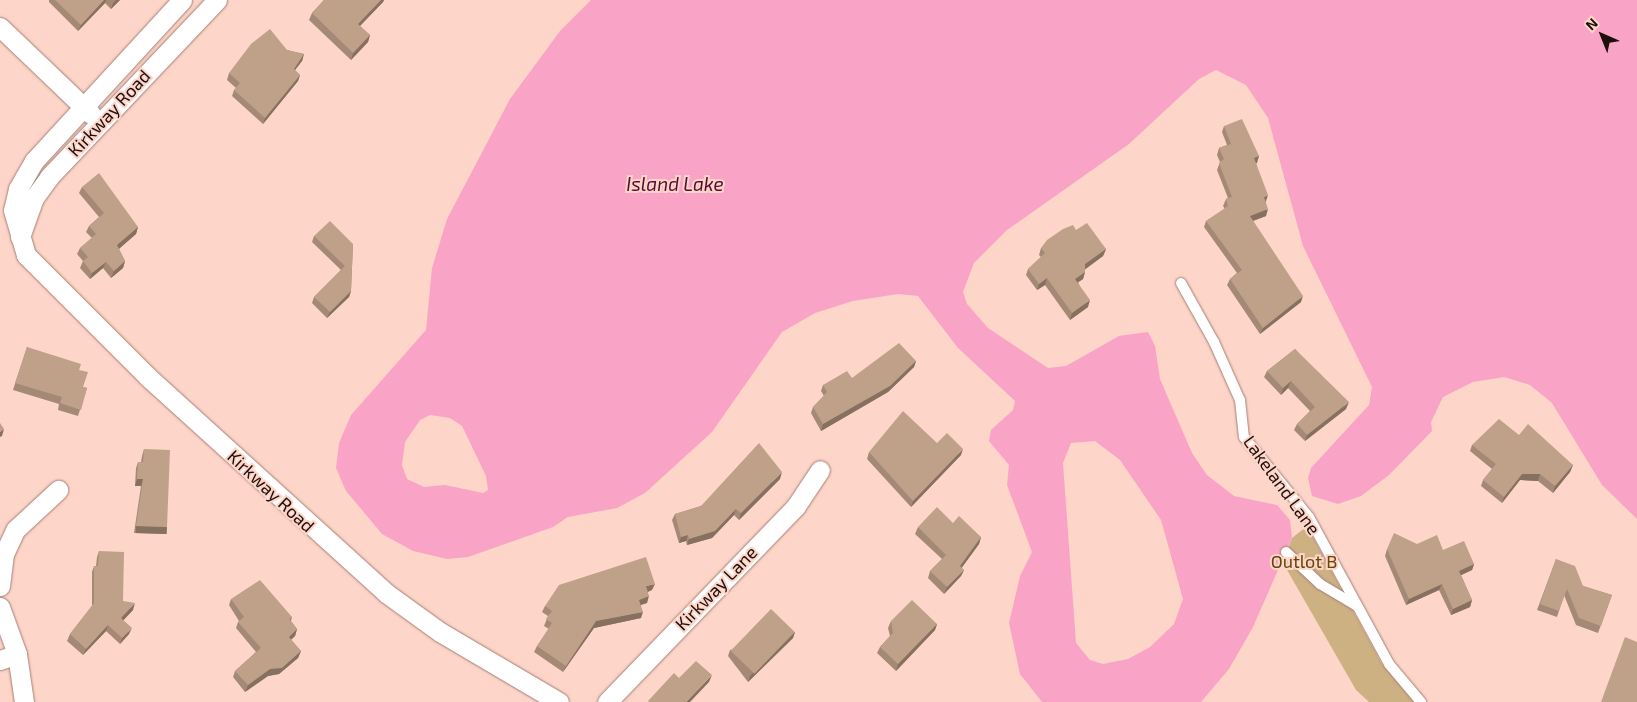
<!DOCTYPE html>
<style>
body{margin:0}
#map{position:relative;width:1637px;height:702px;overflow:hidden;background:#fed5c9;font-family:"Exo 2",sans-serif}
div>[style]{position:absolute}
.green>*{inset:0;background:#cdb183}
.water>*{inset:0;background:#f9a4c6}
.roads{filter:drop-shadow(0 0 1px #a47f74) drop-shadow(0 0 1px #a47f74)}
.service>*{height:10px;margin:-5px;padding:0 5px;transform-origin:5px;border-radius:5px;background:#fff}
.minor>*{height:19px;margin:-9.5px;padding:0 9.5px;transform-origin:9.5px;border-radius:9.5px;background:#fff}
.wall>*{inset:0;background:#a48a76}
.shaded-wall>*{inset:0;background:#867060;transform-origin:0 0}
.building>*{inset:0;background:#bfa089;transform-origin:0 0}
span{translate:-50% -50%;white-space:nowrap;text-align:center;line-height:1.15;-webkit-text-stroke:4px #fed5c9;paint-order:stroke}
.street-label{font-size:18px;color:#1d0f0b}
.park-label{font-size:18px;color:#644607}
.water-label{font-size:19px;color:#560c33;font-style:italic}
.north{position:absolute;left:1577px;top:10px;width:50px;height:50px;-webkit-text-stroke:4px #fed5c9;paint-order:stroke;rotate:316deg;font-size:14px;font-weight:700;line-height:20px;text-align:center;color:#1d0f0b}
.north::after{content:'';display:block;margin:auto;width:18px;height:22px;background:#1d0f0b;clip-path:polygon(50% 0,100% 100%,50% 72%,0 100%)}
</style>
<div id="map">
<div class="green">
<div style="clip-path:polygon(1307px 526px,1382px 664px,1414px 702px,1369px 702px,1356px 690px,1283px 563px,1292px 538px)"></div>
</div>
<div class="water">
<div style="clip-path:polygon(evenodd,591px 0,1637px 0,1637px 519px,1602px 485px,1552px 403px,1530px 385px,1504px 377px,1473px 382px,1443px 397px,1431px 422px,1432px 431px,1389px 475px,1361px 496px,1338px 504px,1312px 496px,1308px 478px,1311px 468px,1369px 405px,1372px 387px,1303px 246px,1268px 118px,1246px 85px,1216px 70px,1199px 79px,1129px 144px,1007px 230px,974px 263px,963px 292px,967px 304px,988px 328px,1048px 368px,1066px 366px,1119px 336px,1148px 332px,1155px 346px,1160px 379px,1192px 453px,1207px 475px,1234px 496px,1277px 505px,1290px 520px,1292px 538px,1253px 627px,1229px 669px,1201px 702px,1042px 702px,1020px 674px,1009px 623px,1020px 576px,1032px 552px,1007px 485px,1009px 465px,989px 441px,991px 430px,1013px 410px,1015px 401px,958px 348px,918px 296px,898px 294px,853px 301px,815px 313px,782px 332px,712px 432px,645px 493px,617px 508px,568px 517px,553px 527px,468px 557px,447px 559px,413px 551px,382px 534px,346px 491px,336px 468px,339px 443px,351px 415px,426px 330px,432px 268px,447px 219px,510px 99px,560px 31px,591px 0,430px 415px,450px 418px,462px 426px,486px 476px,488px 490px,483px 493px,445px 485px,424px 487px,407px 479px,402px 465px,405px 442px,420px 420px,430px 415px,591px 0,1095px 441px,1120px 460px,1161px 520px,1183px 599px,1174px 624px,1150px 647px,1128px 659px,1103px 664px,1090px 660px,1076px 643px,1063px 463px,1071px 443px,1095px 441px)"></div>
</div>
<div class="roads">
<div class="service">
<div style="left:1181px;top:283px;width:68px;rotate:60.8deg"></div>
<div style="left:1214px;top:342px;width:64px;rotate:65.9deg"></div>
<div style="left:1240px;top:400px;width:37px;rotate:84deg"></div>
<div style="left:1244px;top:437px;width:103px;rotate:50.9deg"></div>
<div style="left:1309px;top:517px;width:167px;rotate:61.4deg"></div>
<div style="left:1389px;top:664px;width:50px;rotate:49.9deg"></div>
<div style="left:1286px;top:552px;width:47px;rotate:43.3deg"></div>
<div style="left:1320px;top:584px;width:43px;rotate:30.7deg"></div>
</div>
<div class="minor">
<div style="left:182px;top:0;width:219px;rotate:132.6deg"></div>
<div style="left:34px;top:161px;width:32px;rotate:120deg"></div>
<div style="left:18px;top:189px;width:22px;rotate:103deg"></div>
<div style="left:13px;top:210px;width:47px;rotate:73.9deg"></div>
<div style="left:26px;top:255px;width:173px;rotate:45deg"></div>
<div style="left:148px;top:377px;width:321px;rotate:42.2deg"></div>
<div style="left:386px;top:593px;width:67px;rotate:35.8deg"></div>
<div style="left:440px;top:632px;width:138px;rotate:30.5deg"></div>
<div style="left:0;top:27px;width:126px;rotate:43.7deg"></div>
<div style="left:20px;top:237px;width:41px;rotate:-70.3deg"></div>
<div style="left:34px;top:198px;width:26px;rotate:-54deg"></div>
<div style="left:49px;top:177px;width:244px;rotate:-46.5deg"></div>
<div style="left:0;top:586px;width:32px;rotate:-83deg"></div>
<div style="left:4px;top:554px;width:26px;rotate:-65deg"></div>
<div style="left:15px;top:530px;width:59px;rotate:-42.9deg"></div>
<div style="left:0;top:607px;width:50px;rotate:70.1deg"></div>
<div style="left:17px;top:654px;width:49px;rotate:81.7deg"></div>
<div style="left:0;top:660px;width:18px;rotate:-19deg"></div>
<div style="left:607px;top:702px;width:272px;rotate:-46deg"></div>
<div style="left:796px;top:506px;width:43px;rotate:-56.3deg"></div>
</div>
</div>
<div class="wall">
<div style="clip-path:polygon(49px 0,120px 0,111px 9px,105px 3px,78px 31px,49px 2px)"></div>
<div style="clip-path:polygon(324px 0,384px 0,383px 2px,360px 26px,370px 35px,368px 42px,351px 60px,309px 20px,312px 13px)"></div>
<div style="clip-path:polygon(287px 50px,304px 54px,302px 61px,295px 70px,300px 75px,298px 81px,263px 124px,232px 96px,234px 90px,236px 88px,227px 80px,229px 73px)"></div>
<div style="clip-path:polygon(1224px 126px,1259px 156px,1256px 163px,1266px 201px,1266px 216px,1253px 221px,1301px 302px,1260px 334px,1227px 285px,1230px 279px,1237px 273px,1204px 227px,1206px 221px,1225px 209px,1223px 206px,1226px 199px,1228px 198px,1217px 170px,1220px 162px,1217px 155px,1219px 148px,1227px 145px,1222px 132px)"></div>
<div style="clip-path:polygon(82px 187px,138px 227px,136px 234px,119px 249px,125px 261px,123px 268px,111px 278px,103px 268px,90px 279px,80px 268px,83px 261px,77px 254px,80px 248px,92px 238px,86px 232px,89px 226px,99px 217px,79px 193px)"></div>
<div style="clip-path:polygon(1076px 230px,1106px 249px,1103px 256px,1085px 269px,1085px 272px,1083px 279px,1078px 282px,1088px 307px,1070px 320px,1045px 285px,1037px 290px,1026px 275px,1028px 269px,1041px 257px,1039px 255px,1041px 248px)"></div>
<div style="clip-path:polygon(314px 236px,353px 244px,351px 291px,349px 297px,327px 318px,312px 303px,314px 297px,341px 270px,312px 242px)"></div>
<div style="clip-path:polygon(27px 347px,79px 370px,83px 387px,87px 388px,78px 416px,58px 410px,59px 404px,13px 390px)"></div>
<div style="clip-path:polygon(1295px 349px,1346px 409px,1305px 441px,1294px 430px,1297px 424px,1310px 411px,1288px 388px,1281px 395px,1264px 377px,1267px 371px)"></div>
<div style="clip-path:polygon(916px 361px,914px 367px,888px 392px,821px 431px,811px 413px,813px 407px,824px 396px,821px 391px,823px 385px,852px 378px)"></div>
<div style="clip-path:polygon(1519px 435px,1573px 465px,1570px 472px,1553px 493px,1538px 481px,1520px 480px,1502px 503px,1481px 486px,1483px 480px,1492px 469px,1470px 451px,1472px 445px)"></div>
<div style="clip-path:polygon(937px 443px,961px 455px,911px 507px,867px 459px,869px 452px)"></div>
<div style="clip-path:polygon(144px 449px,165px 534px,134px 533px,141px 486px,135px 486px,136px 468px,138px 462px,141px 462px,142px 456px)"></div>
<div style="clip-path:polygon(780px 479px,739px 520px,734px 515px,712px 538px,687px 545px,686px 541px,679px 543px,672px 520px,675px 514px,701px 506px)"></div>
<div style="clip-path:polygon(918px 527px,981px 537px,979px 544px,961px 568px,964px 570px,961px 576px,944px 594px,928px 578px,930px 571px,942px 559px,915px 534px)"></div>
<div style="clip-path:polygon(1417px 544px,1443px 550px,1474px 564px,1472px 570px,1461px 575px,1472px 600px,1470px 607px,1451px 615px,1439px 590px,1406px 605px,1385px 556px,1387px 549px)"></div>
<div style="clip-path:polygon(99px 551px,123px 601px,133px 610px,123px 620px,129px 634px,120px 644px,106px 631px,83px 655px,67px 641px,70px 634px,92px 606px,92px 572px,94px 566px,96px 566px,97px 557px)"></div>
<div style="clip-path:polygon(1556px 559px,1583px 586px,1612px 595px,1598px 633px,1576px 625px,1564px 595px,1557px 617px,1537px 610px)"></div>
<div style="clip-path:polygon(652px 590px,648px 592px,647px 603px,641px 605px,641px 618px,594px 628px,563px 672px,534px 652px,537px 646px,549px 629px,544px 626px,548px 616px,542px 612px,545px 606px)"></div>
<div style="clip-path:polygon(231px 599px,292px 617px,291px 621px,297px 629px,295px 636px,291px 640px,301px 651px,298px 658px,279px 674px,268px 676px,245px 692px,233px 677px,235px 671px,256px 652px,236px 628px,238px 622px,239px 621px,229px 605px)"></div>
<div style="clip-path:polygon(891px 621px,937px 624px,935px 630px,896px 671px,877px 653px,880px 647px,890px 636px,888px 628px)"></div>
<div style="clip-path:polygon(795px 632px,793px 638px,748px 682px,728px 656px,730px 650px)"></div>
</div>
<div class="shaded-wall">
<div style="clip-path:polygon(104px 0,106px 0,105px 3px,78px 31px,81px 25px)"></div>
<div style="clip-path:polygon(116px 0,120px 0,111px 9px,113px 3px)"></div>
<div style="clip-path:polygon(381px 0,384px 0,383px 2px,356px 30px,358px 24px)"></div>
<div style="clip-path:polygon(370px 35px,368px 42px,351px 60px,353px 53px)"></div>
<div style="clip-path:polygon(304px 54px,302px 61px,291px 75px,294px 69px)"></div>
<div style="clip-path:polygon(300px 75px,298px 81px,263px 124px,265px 118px)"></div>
<div style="clip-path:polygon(1259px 156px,1257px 163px,1252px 165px,1254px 158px)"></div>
<div style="clip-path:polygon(1268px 195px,1266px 201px,1261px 203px,1264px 197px)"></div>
<div style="clip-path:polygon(1268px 209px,1266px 216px,1247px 223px,1250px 216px)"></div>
<div style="clip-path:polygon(138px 227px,136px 234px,115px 252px,117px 245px)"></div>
<div style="clip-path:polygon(1106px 249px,1103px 256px,1083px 271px,1085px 264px)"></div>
<div style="clip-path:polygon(125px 261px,123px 268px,111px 278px,114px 271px)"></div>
<div style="clip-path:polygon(106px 262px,103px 268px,90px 279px,92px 273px)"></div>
<div style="clip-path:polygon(1085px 272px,1083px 279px,1073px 286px,1075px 279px)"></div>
<div style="clip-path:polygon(1047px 278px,1045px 285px,1037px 290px,1039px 284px)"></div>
<div style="clip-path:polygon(351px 291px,349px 297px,327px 318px,330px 312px)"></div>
<div style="clip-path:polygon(1303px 296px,1301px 302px,1260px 334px,1263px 328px)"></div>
<div style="clip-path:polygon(1090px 300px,1088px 307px,1070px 320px,1072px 313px)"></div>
<div style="clip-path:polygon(916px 361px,914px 367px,888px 392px,821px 431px,823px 424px)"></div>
<div style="clip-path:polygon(1291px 381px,1288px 388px,1281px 395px,1283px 388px)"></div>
<div style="clip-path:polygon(1349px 402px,1346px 409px,1305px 441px,1307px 435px)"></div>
<div style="clip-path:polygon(4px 429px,2px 436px,0 437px,0 432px)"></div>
<div style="clip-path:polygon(963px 449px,961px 455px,911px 507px,913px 501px)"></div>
<div style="clip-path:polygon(1573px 465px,1570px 472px,1553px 493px,1555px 486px)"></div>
<div style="clip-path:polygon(782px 472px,780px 479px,739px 520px,741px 513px)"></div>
<div style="clip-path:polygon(1522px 474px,1540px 474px,1538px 481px,1520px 480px,1502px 503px,1504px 497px)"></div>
<div style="clip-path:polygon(137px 479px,143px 479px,141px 486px,135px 486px)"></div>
<div style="clip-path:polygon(736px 509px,734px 515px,712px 538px,687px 545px,689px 539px)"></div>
<div style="left:136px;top:526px;width:31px;height:7px;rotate:2deg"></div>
<div style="clip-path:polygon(688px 535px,686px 541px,679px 543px,681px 537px)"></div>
<div style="clip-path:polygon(981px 537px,979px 544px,958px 573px,960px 566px)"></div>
<div style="clip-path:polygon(1474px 564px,1472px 570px,1457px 577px,1459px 571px)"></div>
<div style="clip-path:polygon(964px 570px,961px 576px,944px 594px,947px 587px)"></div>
<div style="clip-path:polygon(655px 584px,652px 590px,644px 593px,646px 586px)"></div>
<div style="clip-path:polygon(1442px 584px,1439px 590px,1406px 605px,1409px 599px)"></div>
<div style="clip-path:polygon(649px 596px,647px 603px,637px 606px,639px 600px)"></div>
<div style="clip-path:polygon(1472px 600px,1470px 607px,1451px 615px,1453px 609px)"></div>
<div style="clip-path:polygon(135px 603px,133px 610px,119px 625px,121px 618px)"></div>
<div style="clip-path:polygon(643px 612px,641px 618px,594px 628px,563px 672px,566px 666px,596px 621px)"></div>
<div style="clip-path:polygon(937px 624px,935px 630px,896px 671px,898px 664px)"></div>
<div style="clip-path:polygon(108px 625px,106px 631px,83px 655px,86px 649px)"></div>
<div style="clip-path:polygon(132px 628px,129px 634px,120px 644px,122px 638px)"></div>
<div style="clip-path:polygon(297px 629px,295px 636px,286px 644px,289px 637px)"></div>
<div style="clip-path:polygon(795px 632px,793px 638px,748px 682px,750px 676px)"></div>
<div style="clip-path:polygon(301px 651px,298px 658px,279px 674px,268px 676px,245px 692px,248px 685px,270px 669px)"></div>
<div style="clip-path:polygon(712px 675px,709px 682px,690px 702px,686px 702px)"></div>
</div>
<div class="building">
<div style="clip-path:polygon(55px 0,104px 0,81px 25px)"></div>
<div style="clip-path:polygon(324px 0,381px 0,358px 24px,370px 35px,353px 53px,312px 13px)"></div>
<div style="clip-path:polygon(270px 29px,287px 50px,304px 54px,294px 69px,300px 75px,265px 118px,234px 90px,240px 83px,229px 73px,251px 44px)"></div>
<div style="clip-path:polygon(1242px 119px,1259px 156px,1254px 158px,1268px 195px,1264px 197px,1268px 209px,1250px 216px,1303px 296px,1263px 328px,1230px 279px,1242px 270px,1206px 221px,1228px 206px,1226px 199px,1232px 197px,1219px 163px,1224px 159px,1219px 148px,1231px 144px,1224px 126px)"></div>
<div style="clip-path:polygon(99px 173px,138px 227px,117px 245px,125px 261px,114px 271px,106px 262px,92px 273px,83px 261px,88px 257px,80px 248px,96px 234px,89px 226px,104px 213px,82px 187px)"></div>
<div style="clip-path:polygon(330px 221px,353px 244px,351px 291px,330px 312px,314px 297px,345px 266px,314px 236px)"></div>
<div style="clip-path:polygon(1087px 223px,1106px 249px,1085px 264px,1085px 272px,1075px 279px,1090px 300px,1072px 313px,1047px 278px,1039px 284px,1028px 269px,1045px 253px,1041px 248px,1047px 240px,1063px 229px,1073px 225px,1076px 230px)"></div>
<div style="clip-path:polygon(899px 343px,916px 361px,890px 386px,823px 424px,813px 407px,827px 392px,823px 385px,847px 371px,852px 378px)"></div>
<div style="clip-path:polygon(27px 347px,81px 364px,79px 370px,88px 372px,83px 387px,87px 388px,81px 410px,60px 403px,62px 397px,15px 383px)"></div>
<div style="clip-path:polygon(1295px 349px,1349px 402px,1307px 435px,1297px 424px,1315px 407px,1291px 381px,1283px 388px,1267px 371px)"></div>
<div style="clip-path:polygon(903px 411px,937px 443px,947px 433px,963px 449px,913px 501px,869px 452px)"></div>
<div style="clip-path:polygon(1499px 419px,1519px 435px,1528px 424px,1573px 465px,1555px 486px,1540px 474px,1522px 474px,1504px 497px,1483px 480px,1496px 464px,1472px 445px)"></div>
<div style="clip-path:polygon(0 423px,4px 429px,0 432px)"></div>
<div style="clip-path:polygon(759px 443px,782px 472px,741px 513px,736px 509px,715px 531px,689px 539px,688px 535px,681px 537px,675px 514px,701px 506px)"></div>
<div style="clip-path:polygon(144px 449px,170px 450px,167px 527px,136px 526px,143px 479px,137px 479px,138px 462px,143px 462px)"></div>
<div style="clip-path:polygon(937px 507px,953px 523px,959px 516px,981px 537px,960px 566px,964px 570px,947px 587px,930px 571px,946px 555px,918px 527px)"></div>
<div style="clip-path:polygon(1394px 533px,1417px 544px,1437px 535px,1443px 550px,1464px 541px,1474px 564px,1459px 571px,1472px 600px,1453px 609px,1442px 584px,1409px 599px,1387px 549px)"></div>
<div style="clip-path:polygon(99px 551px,124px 552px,123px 601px,135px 603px,121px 618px,132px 628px,122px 638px,108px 625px,86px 649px,70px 634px,94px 603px,94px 566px,98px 566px)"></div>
<div style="clip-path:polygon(646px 557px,655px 584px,646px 586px,649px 596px,639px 600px,643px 612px,596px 621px,566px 666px,537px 646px,552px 623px,546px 619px,552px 611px,545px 606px,559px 585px)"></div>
<div style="clip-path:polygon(1556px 559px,1575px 566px,1583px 586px,1612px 595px,1601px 626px,1579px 618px,1567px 589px,1559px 611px,1540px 604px)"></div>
<div style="clip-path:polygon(260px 580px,292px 617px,289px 619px,297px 629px,289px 637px,301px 651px,282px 668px,270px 669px,248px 685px,235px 671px,261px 648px,238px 622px,244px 617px,231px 599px)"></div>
<div style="clip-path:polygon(912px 600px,937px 624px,898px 664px,880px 647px,893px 633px,891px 621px)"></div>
<div style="left:771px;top:609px;width:33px;height:58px;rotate:44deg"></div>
<div style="clip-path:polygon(1625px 637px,1637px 642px,1637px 702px,1601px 702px)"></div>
<div style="clip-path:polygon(696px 661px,712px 675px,686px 702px,649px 702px,648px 701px,674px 673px,679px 678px)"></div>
</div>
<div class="street-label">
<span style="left:109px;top:113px;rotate:-47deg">Kirkway Road</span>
<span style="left:1282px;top:485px;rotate:54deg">Lakeland Lane</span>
<span style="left:271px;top:491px;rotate:43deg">Kirkway Road</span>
<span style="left:716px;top:588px;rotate:-46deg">Kirkway Lane</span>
</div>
<div class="park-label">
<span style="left:1304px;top:561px">Outlot B</span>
</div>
<div class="water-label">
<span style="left:675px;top:184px">Island Lake</span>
</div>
<div class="north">N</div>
</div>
